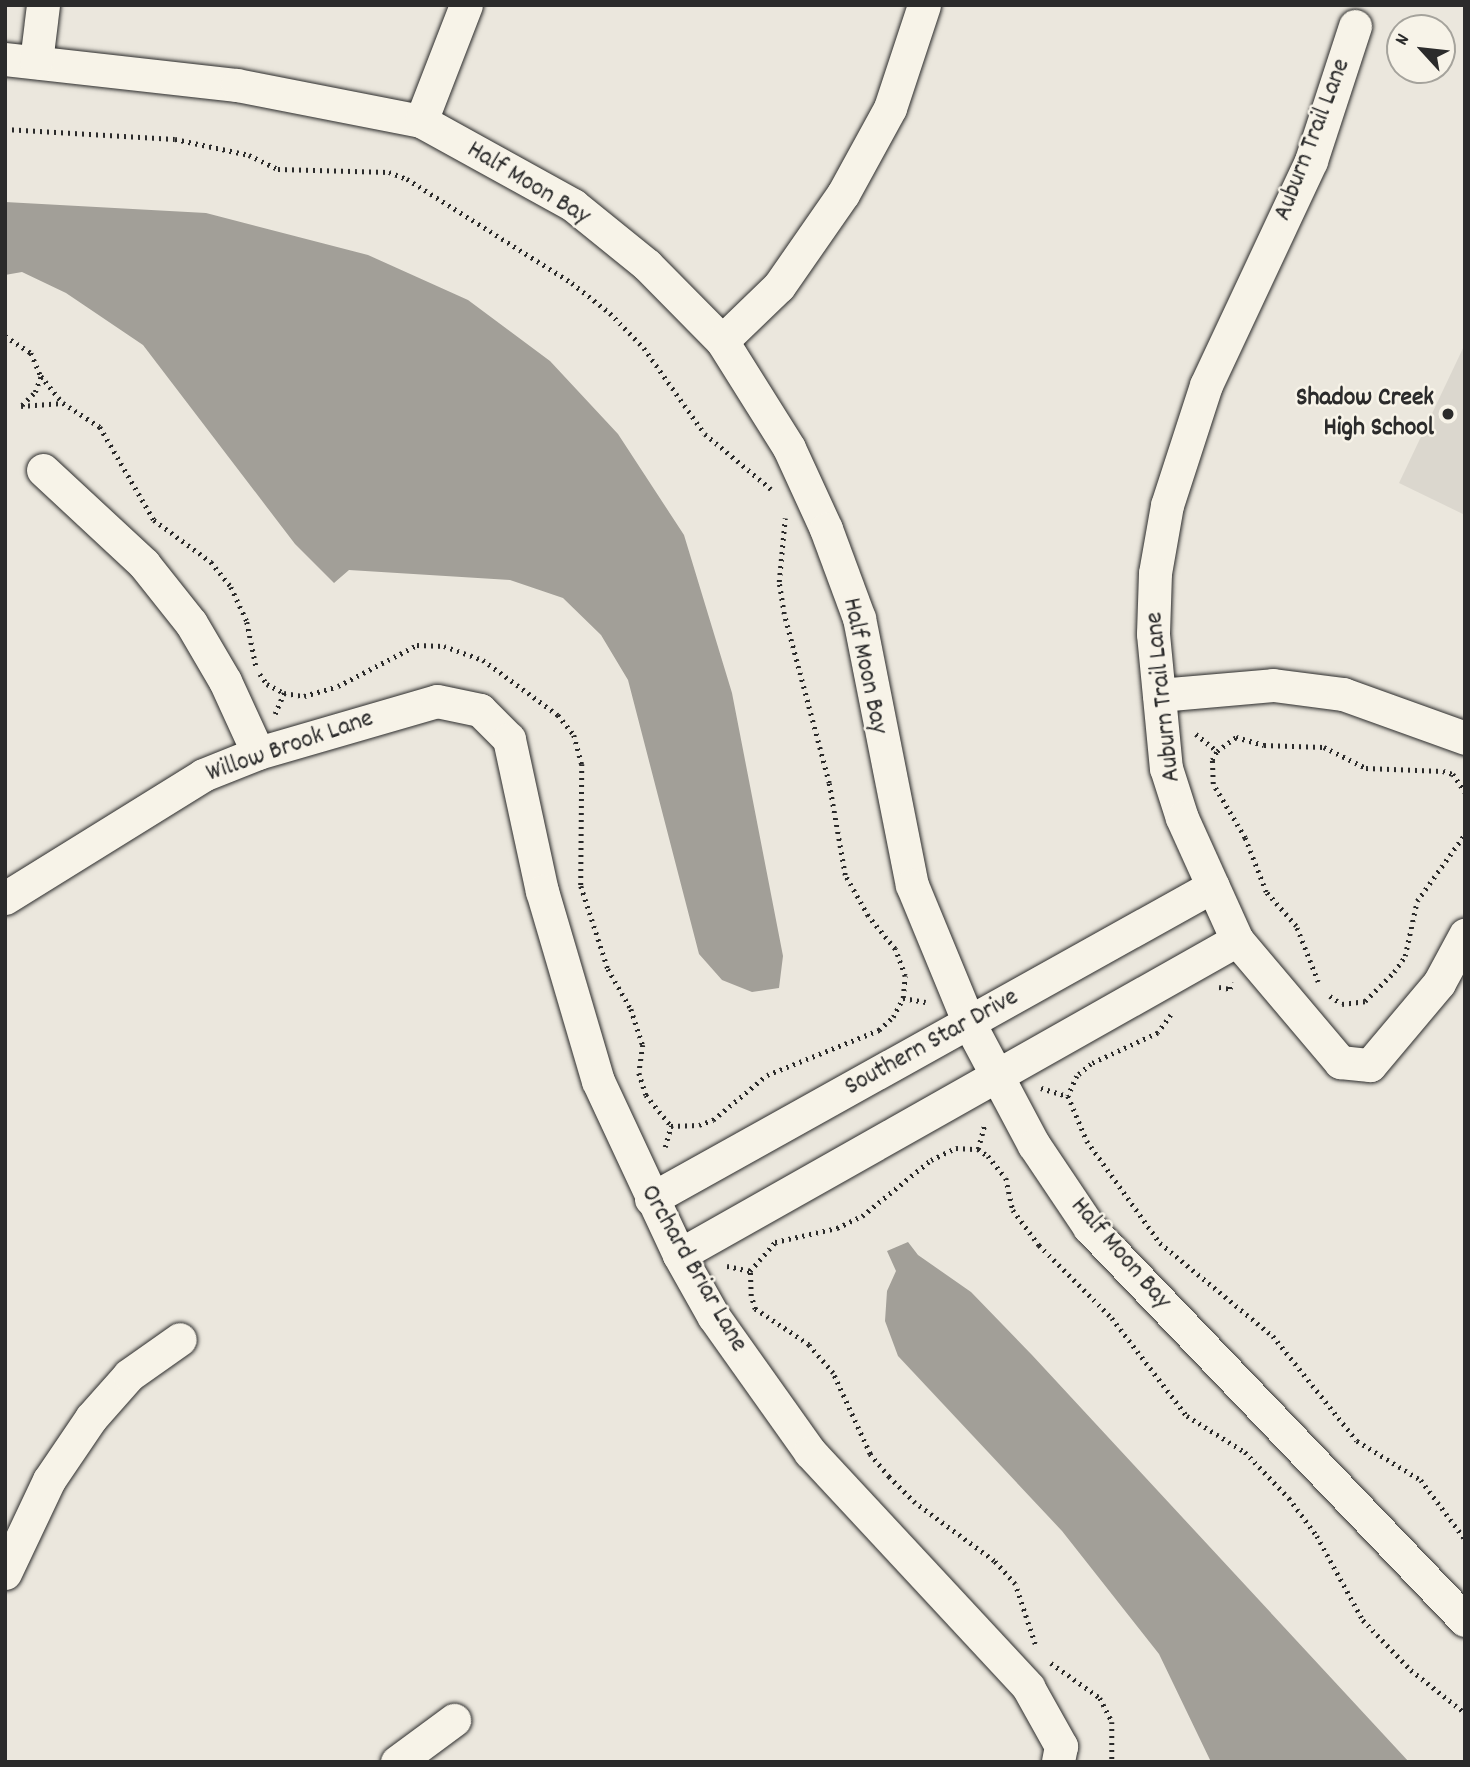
<!DOCTYPE html>
<style>
body{margin:0}
#map{position:relative;width:1470px;height:1767px;overflow:hidden;background:#ebe7dd;font-family:Dekko,sans-serif}
div>[style]{position:absolute}
.built>*{inset:0;background:#dbd7ce}
.water>*{inset:0;background:#a29f98}
.path>*{height:4.5px;margin-top:-2.25px;transform-origin:0;background:repeating-linear-gradient(90deg,#2b2b2b 0 2px,transparent 0 7px)}
.roads{filter:drop-shadow(0 0 2px #2b2b2b) drop-shadow(0 0 2px #2b2b2b)}
.minor>*{height:33px;margin:-16.5px;padding:0 16.5px;transform-origin:16.5px;border-radius:16.5px;background:#f7f3e8}
.dots>*{width:19px;height:19px;translate:-50% -50%;box-sizing:border-box;border:4px solid #f7f3e8;border-radius:50%}
span{translate:-50% -50%;white-space:nowrap;text-align:center;line-height:1.15;-webkit-text-stroke:5px #f7f3e8;paint-order:stroke}
.street-label{font-size:26px;color:#2b2b2b}
.poi-label{font-size:26px;color:#2b2b2b;font-weight:700}
.right{translate:-100% -50%;text-align:right}
.frame{position:absolute;inset:0;border:7px solid #2b2b2b;pointer-events:none}
.north{position:absolute;left:1386px;top:14px;width:70px;height:70px;box-sizing:border-box;background:#f7f3e8;border:2px solid #a5a39c;border-radius:50%;rotate:297deg;font-size:19px;font-weight:700;line-height:28px;text-align:center;color:#2b2b2b}
.north::after{content:'';display:block;margin:auto;width:24px;height:32px;background:#2b2b2b;clip-path:polygon(50% 0,100% 100%,50% 72%,0 100%)}
</style>
<div id="map">
<div class="built">
<div style="clip-path:polygon(1465px 344px,1465px 515px,1399px 483px)"></div>
</div>
<div class="water">
<div style="clip-path:polygon(5px 202px,206px 213px,368px 255px,468px 300px,550px 361px,618px 434px,684px 535px,732px 693px,783px 956px,779px 988px,752px 992px,722px 980px,699px 954px,628px 680px,601px 635px,563px 598px,510px 580px,349px 570px,334px 583px,295px 544px,143px 345px,66px 293px,22px 272px,5px 275px)"></div>
<div style="clip-path:polygon(908px 1242px,918px 1255px,971px 1292px,1032px 1355px,1409px 1762px,1211px 1762px,1159px 1654px,1062px 1531px,898px 1356px,885px 1321px,887px 1291px,896px 1271px,887px 1251px)"></div>
</div>
<div class="path">
<div style="left:5px;top:129px;width:170px;rotate:3.4deg"></div>
<div style="left:175px;top:139px;width:76px;rotate:12.2deg"></div>
<div style="left:249px;top:155px;width:32px;rotate:26deg"></div>
<div style="left:278px;top:169px;width:111px;rotate:1.5deg"></div>
<div style="left:389px;top:172px;width:19px;rotate:21deg"></div>
<div style="left:407px;top:179px;width:195px;rotate:32.2deg"></div>
<div style="left:572px;top:283px;width:48px;rotate:38.3deg"></div>
<div style="left:610px;top:313px;width:49px;rotate:45.8deg"></div>
<div style="left:644px;top:348px;width:105px;rotate:54.7deg"></div>
<div style="left:705px;top:434px;width:86px;rotate:39.8deg"></div>
<div style="left:5px;top:336px;width:31px;rotate:33deg"></div>
<div style="left:31px;top:353px;width:25px;rotate:67deg"></div>
<div style="left:22px;top:405px;width:18px;rotate:-45deg"></div>
<div style="left:35px;top:392px;width:17px;rotate:-69deg"></div>
<div style="left:41px;top:376px;width:35px;rotate:51deg"></div>
<div style="left:21px;top:406px;width:42px;rotate:-4.1deg"></div>
<div style="left:63px;top:403px;width:44px;rotate:33deg"></div>
<div style="left:100px;top:427px;width:108px;rotate:59.9deg"></div>
<div style="left:154px;top:520px;width:71px;rotate:36.4deg"></div>
<div style="left:211px;top:562px;width:32px;rotate:51deg"></div>
<div style="left:231px;top:587px;width:38px;rotate:65deg"></div>
<div style="left:247px;top:622px;width:45px;rotate:78.4deg"></div>
<div style="left:260px;top:674px;width:12px;rotate:55deg"></div>
<div style="left:267px;top:684px;width:19px;rotate:28deg"></div>
<div style="left:284px;top:693px;width:20px;rotate:9deg"></div>
<div style="left:304px;top:696px;width:35px;rotate:-16deg"></div>
<div style="left:338px;top:686px;width:89px;rotate:-27.4deg"></div>
<div style="left:417px;top:645px;width:27px;rotate:2deg"></div>
<div style="left:444px;top:646px;width:41px;rotate:19.7deg"></div>
<div style="left:483px;top:660px;width:93px;rotate:36.3deg"></div>
<div style="left:558px;top:715px;width:26px;rotate:51deg"></div>
<div style="left:574px;top:735px;width:30px;rotate:75deg"></div>
<div style="left:582px;top:764px;width:122px;rotate:90.5deg"></div>
<div style="left:581px;top:886px;width:87px;rotate:72deg"></div>
<div style="left:608px;top:969px;width:46px;rotate:60.1deg"></div>
<div style="left:631px;top:1009px;width:38px;rotate:72deg"></div>
<div style="left:643px;top:1045px;width:28px;rotate:98deg"></div>
<div style="left:639px;top:1073px;width:23px;rotate:72deg"></div>
<div style="left:646px;top:1095px;width:40px;rotate:51deg"></div>
<div style="left:671px;top:1126px;width:28px;rotate:-2deg"></div>
<div style="left:699px;top:1125px;width:15px;rotate:-20deg"></div>
<div style="left:713px;top:1120px;width:70px;rotate:-39.8deg"></div>
<div style="left:767px;top:1075px;width:121px;rotate:-21.9deg"></div>
<div style="left:879px;top:1030px;width:19px;rotate:-43deg"></div>
<div style="left:893px;top:1017px;width:21px;rotate:-62deg"></div>
<div style="left:903px;top:998px;width:22px;rotate:-85deg"></div>
<div style="left:905px;top:976px;width:29px;rotate:-110deg"></div>
<div style="left:895px;top:949px;width:43px;rotate:-129.3deg"></div>
<div style="left:868px;top:916px;width:47px;rotate:-119.3deg"></div>
<div style="left:845px;top:875px;width:93px;rotate:-99.9deg"></div>
<div style="left:829px;top:783px;width:175px;rotate:-104.9deg"></div>
<div style="left:784px;top:614px;width:32px;rotate:-99deg"></div>
<div style="left:779px;top:582px;width:64px;rotate:-84.6deg"></div>
<div style="left:275px;top:714px;width:23px;rotate:-67deg"></div>
<div style="left:1196px;top:734px;width:27px;rotate:39deg"></div>
<div style="left:1318px;top:982px;width:60px;rotate:-111.4deg"></div>
<div style="left:1296px;top:926px;width:45px;rotate:-131.4deg"></div>
<div style="left:1266px;top:892px;width:58px;rotate:-111.3deg"></div>
<div style="left:1245px;top:838px;width:63px;rotate:-120.7deg"></div>
<div style="left:1213px;top:784px;width:24px;rotate:-92deg"></div>
<div style="left:1212px;top:760px;width:10px;rotate:-61deg"></div>
<div style="left:1217px;top:751px;width:24px;rotate:-36deg"></div>
<div style="left:1236px;top:737px;width:29px;rotate:16deg"></div>
<div style="left:1264px;top:745px;width:60px;rotate:1.9deg"></div>
<div style="left:1324px;top:747px;width:47px;rotate:26.6deg"></div>
<div style="left:1366px;top:768px;width:77px;rotate:2.2deg"></div>
<div style="left:1443px;top:771px;width:10px;rotate:17deg"></div>
<div style="left:1453px;top:774px;width:22px;rotate:56deg"></div>
<div style="left:1219px;top:987px;width:11px;rotate:10deg"></div>
<div style="left:1230px;top:989px;width:7px;rotate:-82deg"></div>
<div style="left:1330px;top:996px;width:14px;rotate:34deg"></div>
<div style="left:1342px;top:1004px;width:23px;rotate:-7deg"></div>
<div style="left:1365px;top:1001px;width:41px;rotate:-45deg"></div>
<div style="left:1394px;top:972px;width:19px;rotate:-55deg"></div>
<div style="left:1405px;top:956px;width:56px;rotate:-77.7deg"></div>
<div style="left:1417px;top:901px;width:82px;rotate:-54.4deg"></div>
<div style="left:903px;top:998px;width:23px;rotate:10deg"></div>
<div style="left:1171px;top:1015px;width:22px;rotate:126deg"></div>
<div style="left:1158px;top:1033px;width:74px;rotate:155.2deg"></div>
<div style="left:1091px;top:1064px;width:18px;rotate:139deg"></div>
<div style="left:1077px;top:1076px;width:22px;rotate:114deg"></div>
<div style="left:1068px;top:1096px;width:49px;rotate:67.1deg"></div>
<div style="left:1087px;top:1141px;width:125px;rotate:54.4deg"></div>
<div style="left:1160px;top:1243px;width:146px;rotate:39.5deg"></div>
<div style="left:1273px;top:1336px;width:134px;rotate:51.3deg"></div>
<div style="left:1357px;top:1441px;width:75px;rotate:31.4deg"></div>
<div style="left:1421px;top:1480px;width:74px;rotate:53.3deg"></div>
<div style="left:1041px;top:1088px;width:28px;rotate:17deg"></div>
<div style="left:665px;top:1147px;width:22px;rotate:-74deg"></div>
<div style="left:978px;top:1149px;width:27px;rotate:-75deg"></div>
<div style="left:727px;top:1266px;width:24px;rotate:12deg"></div>
<div style="left:1035px;top:1644px;width:63px;rotate:-108.4deg"></div>
<div style="left:1015px;top:1584px;width:31px;rotate:-132deg"></div>
<div style="left:994px;top:1561px;width:98px;rotate:-143.7deg"></div>
<div style="left:915px;top:1503px;width:37px;rotate:-135deg"></div>
<div style="left:889px;top:1477px;width:30px;rotate:-130deg"></div>
<div style="left:870px;top:1454px;width:89px;rotate:-114.6deg"></div>
<div style="left:833px;top:1373px;width:37px;rotate:-131deg"></div>
<div style="left:809px;top:1345px;width:65px;rotate:-146.3deg"></div>
<div style="left:755px;top:1309px;width:14px;rotate:-107deg"></div>
<div style="left:751px;top:1296px;width:25px;rotate:-92deg"></div>
<div style="left:750px;top:1271px;width:38px;rotate:-49deg"></div>
<div style="left:775px;top:1242px;width:64px;rotate:-12.7deg"></div>
<div style="left:837px;top:1228px;width:28px;rotate:-26deg"></div>
<div style="left:862px;top:1216px;width:89px;rotate:-39.1deg"></div>
<div style="left:931px;top:1160px;width:28px;rotate:-26deg"></div>
<div style="left:956px;top:1148px;width:22px;rotate:3deg"></div>
<div style="left:978px;top:1149px;width:12px;rotate:35deg"></div>
<div style="left:988px;top:1156px;width:28px;rotate:51deg"></div>
<div style="left:1006px;top:1178px;width:33px;rotate:78deg"></div>
<div style="left:1013px;top:1210px;width:44px;rotate:53.4deg"></div>
<div style="left:1039px;top:1245px;width:103px;rotate:45deg"></div>
<div style="left:1112px;top:1318px;width:123px;rotate:52.6deg"></div>
<div style="left:1187px;top:1416px;width:68px;rotate:31.8deg"></div>
<div style="left:1245px;top:1452px;width:64px;rotate:46.3deg"></div>
<div style="left:1289px;top:1498px;width:47px;rotate:53.6deg"></div>
<div style="left:1317px;top:1536px;width:96px;rotate:61.3deg"></div>
<div style="left:1363px;top:1620px;width:69px;rotate:46.2deg"></div>
<div style="left:1411px;top:1670px;width:69px;rotate:38.5deg"></div>
<div style="left:1051px;top:1663px;width:60px;rotate:35.5deg"></div>
<div style="left:1100px;top:1698px;width:27px;rotate:63deg"></div>
<div style="left:1112px;top:1722px;width:40px;rotate:90deg"></div>
</div>
<div class="roads">
<div class="minor">
<div style="left:1355px;top:26px;width:142px;rotate:108.1deg"></div>
<div style="left:1311px;top:161px;width:247px;rotate:115.1deg"></div>
<div style="left:1206px;top:385px;width:126px;rotate:108deg"></div>
<div style="left:1167px;top:505px;width:69px;rotate:100deg"></div>
<div style="left:1155px;top:573px;width:61px;rotate:91.9deg"></div>
<div style="left:1153px;top:634px;width:135px;rotate:84.5deg"></div>
<div style="left:1166px;top:768px;width:52px;rotate:72.3deg"></div>
<div style="left:1182px;top:818px;width:134px;rotate:65.7deg"></div>
<div style="left:1237px;top:940px;width:160px;rotate:49.8deg"></div>
<div style="left:1340px;top:1062px;width:30px;rotate:6deg"></div>
<div style="left:1370px;top:1065px;width:107px;rotate:-49.9deg"></div>
<div style="left:1439px;top:983px;width:55px;rotate:-61.6deg"></div>
<div style="left:5px;top:59px;width:233px;rotate:6.4deg"></div>
<div style="left:237px;top:85px;width:187px;rotate:11.1deg"></div>
<div style="left:421px;top:121px;width:174px;rotate:28.9deg"></div>
<div style="left:573px;top:205px;width:95px;rotate:39deg"></div>
<div style="left:647px;top:265px;width:107px;rotate:45.4deg"></div>
<div style="left:722px;top:341px;width:126px;rotate:57.9deg"></div>
<div style="left:789px;top:448px;width:89px;rotate:65.4deg"></div>
<div style="left:826px;top:529px;width:95px;rotate:69.7deg"></div>
<div style="left:859px;top:618px;width:272px;rotate:78.8deg"></div>
<div style="left:912px;top:885px;width:149px;rotate:67.6deg"></div>
<div style="left:969px;top:1023px;width:138px;rotate:62deg"></div>
<div style="left:1034px;top:1145px;width:99px;rotate:56.1deg"></div>
<div style="left:1089px;top:1227px;width:544px;rotate:46.27deg"></div>
<div style="left:36px;top:62px;width:57px;rotate:-83deg"></div>
<div style="left:421px;top:121px;width:124px;rotate:-68.8deg"></div>
<div style="left:722px;top:341px;width:79px;rotate:-44deg"></div>
<div style="left:779px;top:286px;width:112px;rotate:-55.2deg"></div>
<div style="left:843px;top:194px;width:98px;rotate:-61.3deg"></div>
<div style="left:890px;top:108px;width:108px;rotate:-71.7deg"></div>
<div style="left:43px;top:470px;width:138px;rotate:42.9deg"></div>
<div style="left:144px;top:564px;width:75px;rotate:51.5deg"></div>
<div style="left:191px;top:623px;width:67px;rotate:59.6deg"></div>
<div style="left:225px;top:681px;width:79px;rotate:65.4deg"></div>
<div style="left:1159px;top:695px;width:114px;rotate:-5deg"></div>
<div style="left:1273px;top:685px;width:71px;rotate:7.3deg"></div>
<div style="left:1343px;top:694px;width:130px;rotate:19.8deg"></div>
<div style="left:5px;top:898px;width:233px;rotate:-31.8deg"></div>
<div style="left:203px;top:775px;width:59px;rotate:-21.8deg"></div>
<div style="left:258px;top:753px;width:186px;rotate:-16.2deg"></div>
<div style="left:437px;top:701px;width:44px;rotate:11.8deg"></div>
<div style="left:480px;top:710px;width:41px;rotate:45deg"></div>
<div style="left:509px;top:739px;width:156px;rotate:77.8deg"></div>
<div style="left:542px;top:891px;width:198px;rotate:73.6deg"></div>
<div style="left:598px;top:1081px;width:192px;rotate:65deg"></div>
<div style="left:679px;top:1255px;width:71px;rotate:60.6deg"></div>
<div style="left:714px;top:1317px;width:166px;rotate:54.6deg"></div>
<div style="left:810px;top:1452px;width:321px;rotate:47.1deg"></div>
<div style="left:1028px;top:1687px;width:68px;rotate:60.8deg"></div>
<div style="left:1061px;top:1746px;width:16px;rotate:101deg"></div>
<div style="left:651px;top:1199px;width:643px;rotate:-29.12deg"></div>
<div style="left:679px;top:1255px;width:641px;rotate:-29.45deg"></div>
<div style="left:5px;top:1573px;width:103px;rotate:-64.7deg"></div>
<div style="left:49px;top:1480px;width:75px;rotate:-55.9deg"></div>
<div style="left:91px;top:1418px;width:57px;rotate:-48.5deg"></div>
<div style="left:129px;top:1375px;width:62px;rotate:-35.2deg"></div>
<div style="left:397px;top:1762px;width:71px;rotate:-36.4deg"></div>
</div>
</div>
<div class="dots">
<div style="left:1448px;top:414px;background:#2b2b2b"></div>
</div>
<div class="street-label">
<span style="left:1313px;top:140px;rotate:-69deg">Auburn Trail Lane</span>
<span style="left:528px;top:184px;rotate:31deg">Half Moon Bay</span>
<span style="left:864px;top:666px;rotate:78deg">Half Moon Bay</span>
<span style="left:1164px;top:697px;rotate:-96deg">Auburn Trail Lane</span>
<span style="left:290px;top:747px;rotate:-19deg">Willow Brook Lane</span>
<span style="left:932px;top:1043px;rotate:-29deg">Southern Star Drive</span>
<span style="left:1120px;top:1254px;rotate:49deg">Half Moon Bay</span>
<span style="left:693px;top:1269px;rotate:60deg">Orchard Briar Lane</span>
</div>
<div class="poi-label">
<span class="right" style="left:1434px;top:414px">Shadow Creek<br>High School</span>
</div>
<div class="frame"></div>
<div class="north">N</div>
</div>
